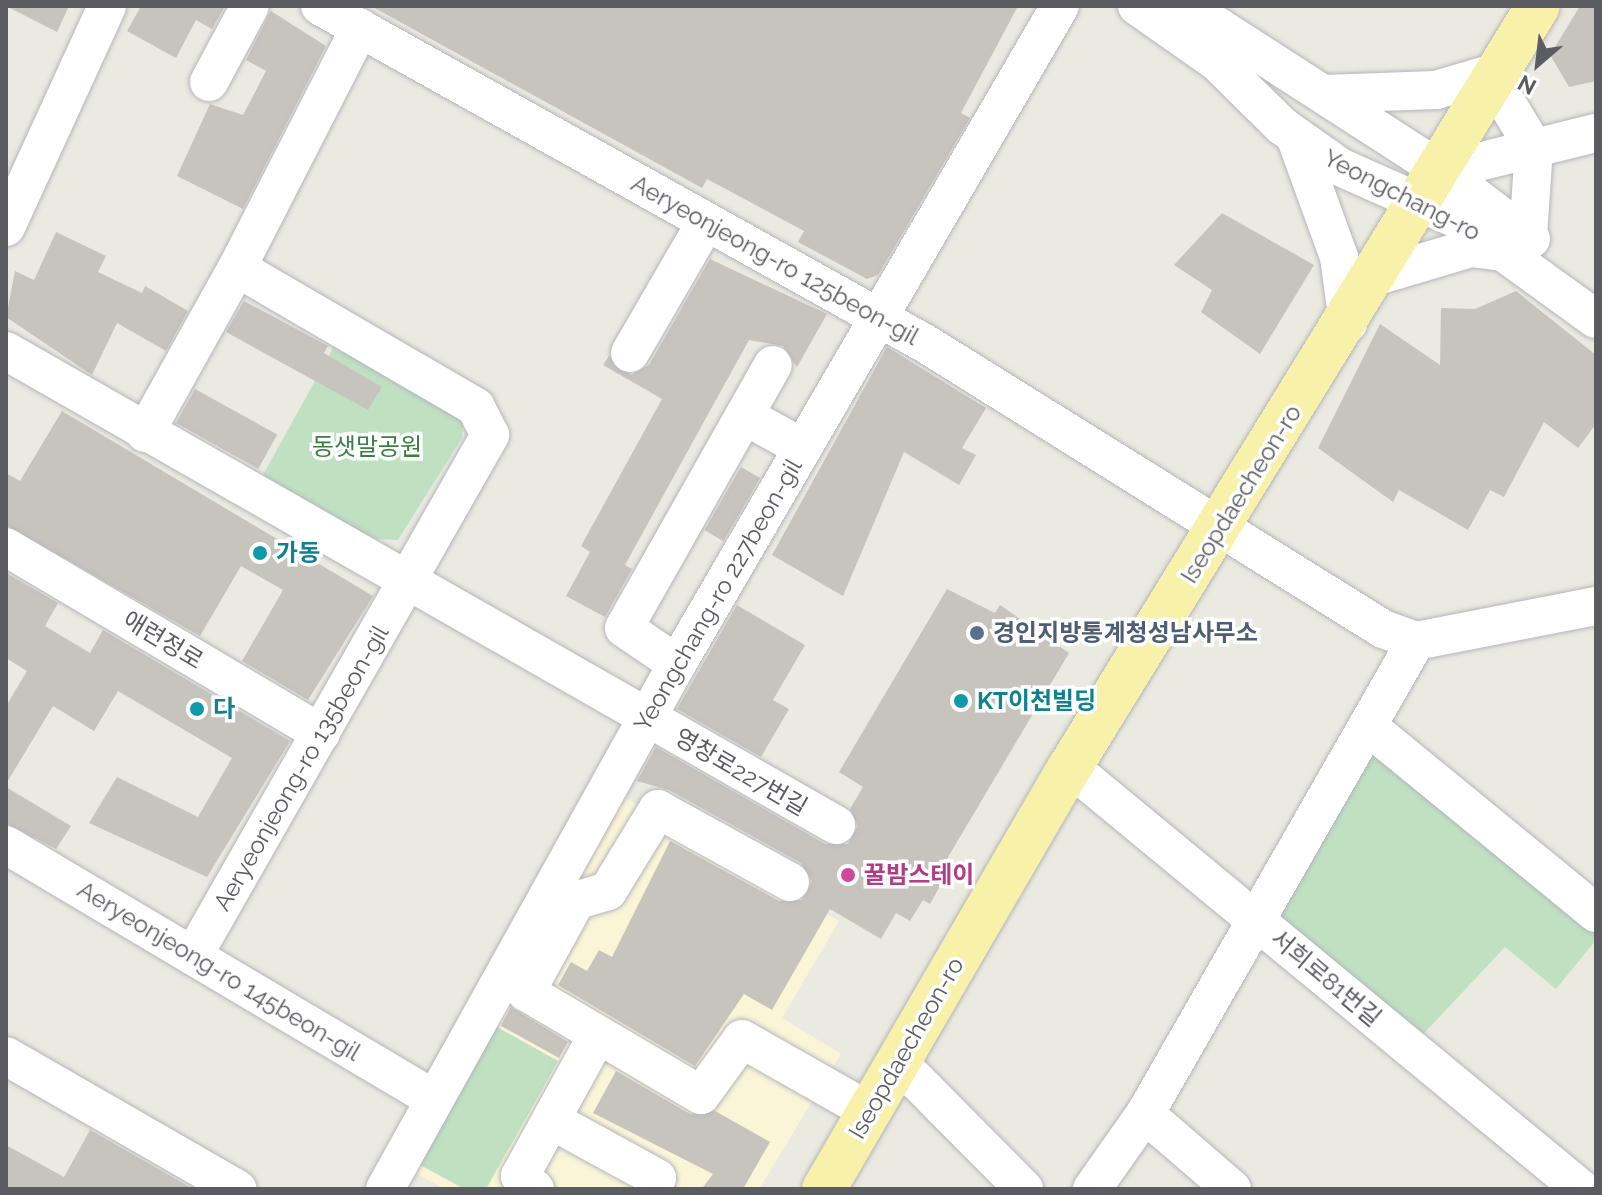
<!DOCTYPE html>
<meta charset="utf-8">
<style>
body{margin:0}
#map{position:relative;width:1602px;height:1195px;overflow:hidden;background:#ebeae1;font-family:Raleway,"Noto Sans KR",sans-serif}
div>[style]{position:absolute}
.commercial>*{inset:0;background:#faf5d7}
.green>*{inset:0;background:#bfe1c2}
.building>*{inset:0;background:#c7c4be;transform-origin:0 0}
.roads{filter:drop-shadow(0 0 2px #b4b6bb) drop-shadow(0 0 2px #b4b6bb)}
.minor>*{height:38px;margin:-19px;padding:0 19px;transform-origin:19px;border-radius:19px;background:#fff}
.major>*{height:44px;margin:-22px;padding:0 22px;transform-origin:22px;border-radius:22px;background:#f7f1aa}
.dots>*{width:22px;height:22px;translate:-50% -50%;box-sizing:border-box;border:4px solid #fff;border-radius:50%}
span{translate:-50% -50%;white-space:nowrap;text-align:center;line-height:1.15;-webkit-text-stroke:7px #fff;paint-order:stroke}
.street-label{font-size:24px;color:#5a5c61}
.park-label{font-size:24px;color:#3b7e44}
.culture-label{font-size:24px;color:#0d838f;font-weight:700}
.left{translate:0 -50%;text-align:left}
.service-label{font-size:24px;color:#4e5e75;font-weight:700}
.hotel-label{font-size:24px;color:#b23c85;font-weight:700}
.frame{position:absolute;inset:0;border:8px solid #5a5c61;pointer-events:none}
.north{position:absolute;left:1498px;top:24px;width:80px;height:80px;-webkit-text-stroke:6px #fff;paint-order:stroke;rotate:208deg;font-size:22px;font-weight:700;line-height:32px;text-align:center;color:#5a5c61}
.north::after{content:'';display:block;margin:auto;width:28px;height:36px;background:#5a5c61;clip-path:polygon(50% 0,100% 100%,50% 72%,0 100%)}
</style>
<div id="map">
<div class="commercial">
<div style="clip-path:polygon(619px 794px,839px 921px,782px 1018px,841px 1054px,759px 1189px,730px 1189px,710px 1178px,700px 1189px,445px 1189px,410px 1170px)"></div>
</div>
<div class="green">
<div style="clip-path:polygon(337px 341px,463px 421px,462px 438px,398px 540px,373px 539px,263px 475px)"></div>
<div style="clip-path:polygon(1375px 751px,1596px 927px,1596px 940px,1556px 989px,1505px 947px,1415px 1043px,1284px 932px,1276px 911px)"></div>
<div style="clip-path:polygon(490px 1023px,558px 1061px,486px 1189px,464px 1189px,413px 1161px)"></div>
</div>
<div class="building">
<div style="clip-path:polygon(6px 6px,69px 6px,57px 32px)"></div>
<div style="clip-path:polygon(141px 6px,225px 6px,212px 29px,196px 20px,176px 58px,127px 31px)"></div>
<div style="clip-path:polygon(371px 6px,1018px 6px,961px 113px,970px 118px,878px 275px,867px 279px,798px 242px,804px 231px,707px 179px,702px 188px)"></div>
<div style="clip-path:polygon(1580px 6px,1596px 6px,1596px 81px,1569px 87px,1550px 55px)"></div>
<div style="clip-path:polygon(271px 11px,326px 46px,243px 209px,177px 176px,210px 104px,243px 115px,266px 71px,246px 60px)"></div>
<div style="clip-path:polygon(1222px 213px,1314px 265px,1260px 354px,1201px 312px,1212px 290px,1174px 265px)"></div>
<div style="clip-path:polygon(56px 232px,106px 256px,98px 272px,142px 293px,145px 286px,188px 311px,166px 351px,117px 323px,92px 375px,6px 317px,15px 271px,34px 280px)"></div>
<div style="clip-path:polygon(710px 259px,827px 314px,797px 367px,783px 346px,749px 340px,625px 565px,632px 569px,605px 617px,566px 596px,590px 552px,581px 546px,662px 399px,603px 365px,609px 356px,631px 375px,649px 365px)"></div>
<div style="clip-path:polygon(1516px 291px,1596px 355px,1596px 424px,1578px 448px,1544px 422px,1504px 497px,1490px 490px,1468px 530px,1399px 490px,1393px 502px,1318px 448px,1380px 324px,1440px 365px,1441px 308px,1475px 309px)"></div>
<div style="clip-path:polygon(244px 301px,328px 346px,324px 353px,382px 387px,368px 410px,226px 332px)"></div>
<div style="clip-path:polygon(887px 347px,986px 408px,962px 448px,976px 455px,959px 485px,904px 452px,843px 596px,772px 555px)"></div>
<div style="left:195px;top:389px;width:94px;height:39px;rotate:29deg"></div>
<div style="clip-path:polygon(62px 411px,373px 596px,308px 700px,242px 661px,283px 590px,241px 566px,200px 636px,6px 525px,6px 473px,20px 481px)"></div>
<div style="left:741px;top:467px;width:22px;height:73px;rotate:30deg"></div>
<div style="clip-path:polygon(6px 573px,58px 603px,45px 626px,90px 653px,103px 630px,290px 741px,207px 877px,89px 823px,117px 777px,198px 817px,232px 758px,118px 691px,94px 731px,53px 706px,6px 784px,6px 706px,27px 671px,6px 658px)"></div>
<div style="clip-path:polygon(947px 589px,995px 613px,1000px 605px,1069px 653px,944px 864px,950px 868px,930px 904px,923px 900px,910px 921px,896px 913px,881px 939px,830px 909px,772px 1010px,744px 994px,695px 1066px,558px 985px,571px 962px,587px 971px,599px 950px,612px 957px,670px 841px,779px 901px,802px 900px,812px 881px,801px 863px,669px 790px,637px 781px,656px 747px,825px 844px,848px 844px,858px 826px,850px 809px,863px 787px,839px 772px)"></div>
<div style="clip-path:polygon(737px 605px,805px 645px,773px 700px,789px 709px,761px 757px,677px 709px)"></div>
<div style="clip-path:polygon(6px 787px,71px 826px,56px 849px,6px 823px)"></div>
<div style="clip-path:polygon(511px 1007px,568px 1042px,559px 1058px,501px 1026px)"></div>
<div style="clip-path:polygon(616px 1071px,690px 1114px,715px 1111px,770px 1142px,743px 1189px,702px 1189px,713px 1174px,593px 1113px)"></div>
<div style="clip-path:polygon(90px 1130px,193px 1189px,6px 1189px,6px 1145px,64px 1177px)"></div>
</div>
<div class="roads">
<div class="minor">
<div style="left:320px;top:6px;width:694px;rotate:29.15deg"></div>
<div style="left:926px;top:344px;width:539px;rotate:31.95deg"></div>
<div style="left:1383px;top:629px;width:35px;rotate:20deg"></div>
<div style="left:1137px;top:6px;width:98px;rotate:35deg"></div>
<div style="left:1217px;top:62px;width:91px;rotate:44.6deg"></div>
<div style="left:1282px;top:126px;width:71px;rotate:35.3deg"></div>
<div style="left:1340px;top:167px;width:130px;rotate:24deg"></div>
<div style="left:1459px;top:220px;width:169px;rotate:35.9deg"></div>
<div style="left:1186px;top:6px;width:305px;rotate:32.8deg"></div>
<div style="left:1442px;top:171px;width:112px;rotate:37.4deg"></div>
<div style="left:209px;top:82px;width:86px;rotate:-61.7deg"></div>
<div style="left:1324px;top:94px;width:112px;rotate:-2deg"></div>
<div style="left:1436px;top:90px;width:67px;rotate:-16.5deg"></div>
<div style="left:1500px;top:71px;width:26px;rotate:83deg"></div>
<div style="left:1503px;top:97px;width:60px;rotate:58.7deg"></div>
<div style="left:1534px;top:148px;width:89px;rotate:93.9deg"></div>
<div style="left:1295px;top:136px;width:129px;rotate:70deg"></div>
<div style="left:1339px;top:257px;width:67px;rotate:82.2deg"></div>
<div style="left:1442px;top:171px;width:159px;rotate:-13.9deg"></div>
<div style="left:6px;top:227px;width:243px;rotate:-65.4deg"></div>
<div style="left:1377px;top:276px;width:98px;rotate:-16.6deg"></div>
<div style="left:1471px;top:248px;width:38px;rotate:7deg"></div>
<div style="left:6px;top:351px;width:956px;rotate:29.73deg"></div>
<div style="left:630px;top:353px;width:151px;rotate:-59.9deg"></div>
<div style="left:745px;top:416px;width:66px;rotate:28.9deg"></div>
<div style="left:145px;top:433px;width:189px;rotate:-60.9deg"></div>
<div style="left:6px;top:547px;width:366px;rotate:30.6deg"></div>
<div style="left:677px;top:664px;width:64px;rotate:-145.8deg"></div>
<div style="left:624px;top:628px;width:302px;rotate:-60.5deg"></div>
<div style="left:1370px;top:728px;width:292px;rotate:39.3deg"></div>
<div style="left:1070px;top:767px;width:663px;rotate:39.55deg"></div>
<div style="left:6px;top:845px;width:494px;rotate:30.7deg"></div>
<div style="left:790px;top:882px;width:151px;rotate:-151.1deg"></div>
<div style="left:658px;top:809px;width:96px;rotate:121.4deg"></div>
<div style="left:608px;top:891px;width:34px;rotate:163deg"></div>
<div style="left:576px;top:901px;width:104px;rotate:118.8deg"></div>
<div style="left:526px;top:992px;width:203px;rotate:30.5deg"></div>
<div style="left:701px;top:1095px;width:69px;rotate:-53.8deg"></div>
<div style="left:742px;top:1039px;width:146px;rotate:29.6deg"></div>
<div style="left:193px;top:956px;width:600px;rotate:-60.31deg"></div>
<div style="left:490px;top:435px;width:31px;rotate:-117deg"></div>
<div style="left:476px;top:407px;width:276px;rotate:-149.8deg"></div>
<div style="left:237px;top:268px;width:270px;rotate:-62.9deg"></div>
<div style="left:6px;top:1056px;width:267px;rotate:29.9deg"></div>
<div style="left:898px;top:1062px;width:179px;rotate:45.2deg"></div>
<div style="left:1145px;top:1114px;width:115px;rotate:40.8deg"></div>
<div style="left:551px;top:1120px;width:121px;rotate:28.7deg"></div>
<div style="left:385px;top:1189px;width:601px;rotate:-60.92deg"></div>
<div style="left:677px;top:664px;width:761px;rotate:-59.8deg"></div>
<div style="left:535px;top:1189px;width:20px;rotate:-139deg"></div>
<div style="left:520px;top:1176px;width:160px;rotate:-61.2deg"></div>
<div style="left:1092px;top:1189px;width:92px;rotate:-54.8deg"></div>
<div style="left:1145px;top:1114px;width:545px;rotate:-60.19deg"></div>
<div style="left:1416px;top:641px;width:183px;rotate:-11deg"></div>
</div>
<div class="major">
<div style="left:824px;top:1189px;width:488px;rotate:-59.8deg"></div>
<div style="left:1070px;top:767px;width:893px;rotate:-58.41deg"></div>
</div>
</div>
<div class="dots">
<div style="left:260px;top:553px;background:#0f9aa8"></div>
<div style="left:977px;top:633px;background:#5c6f8a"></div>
<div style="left:961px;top:701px;background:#0f9aa8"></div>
<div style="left:197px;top:709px;background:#0f9aa8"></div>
<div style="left:848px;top:875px;background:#d1479c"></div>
</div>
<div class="street-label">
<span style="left:1402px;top:195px;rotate:27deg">Yeongchang-ro</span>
<span style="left:775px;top:260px;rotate:29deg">Aeryeonjeong-ro 125beon-gil</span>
<span style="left:1241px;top:494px;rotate:-58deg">Iseopdaecheon-ro</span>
<span style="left:718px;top:595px;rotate:-60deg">Yeongchang-ro 227beon-gil</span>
<span style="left:163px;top:640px;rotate:31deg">애련정로</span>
<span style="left:301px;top:768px;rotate:-60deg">Aeryeonjeong-ro 135beon-gil</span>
<span style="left:741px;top:772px;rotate:30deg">영창로227번길</span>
<span style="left:219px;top:971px;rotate:31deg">Aeryeonjeong-ro 145beon-gil</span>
<span style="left:1326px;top:978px;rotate:40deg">서희로81번길</span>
<span style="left:906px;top:1048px;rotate:-60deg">Iseopdaecheon-ro</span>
</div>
<div class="park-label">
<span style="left:367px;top:447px">동샛말공원</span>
</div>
<div class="culture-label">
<span class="left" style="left:276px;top:553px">가동</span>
<span class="left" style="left:977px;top:701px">KT이천빌딩</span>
<span class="left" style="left:213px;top:709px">다</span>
</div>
<div class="service-label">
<span class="left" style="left:993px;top:633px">경인지방통계청성남사무소</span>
</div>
<div class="hotel-label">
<span class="left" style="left:864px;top:875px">꿀밤스테이</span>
</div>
<div class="frame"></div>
<div class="north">N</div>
</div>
